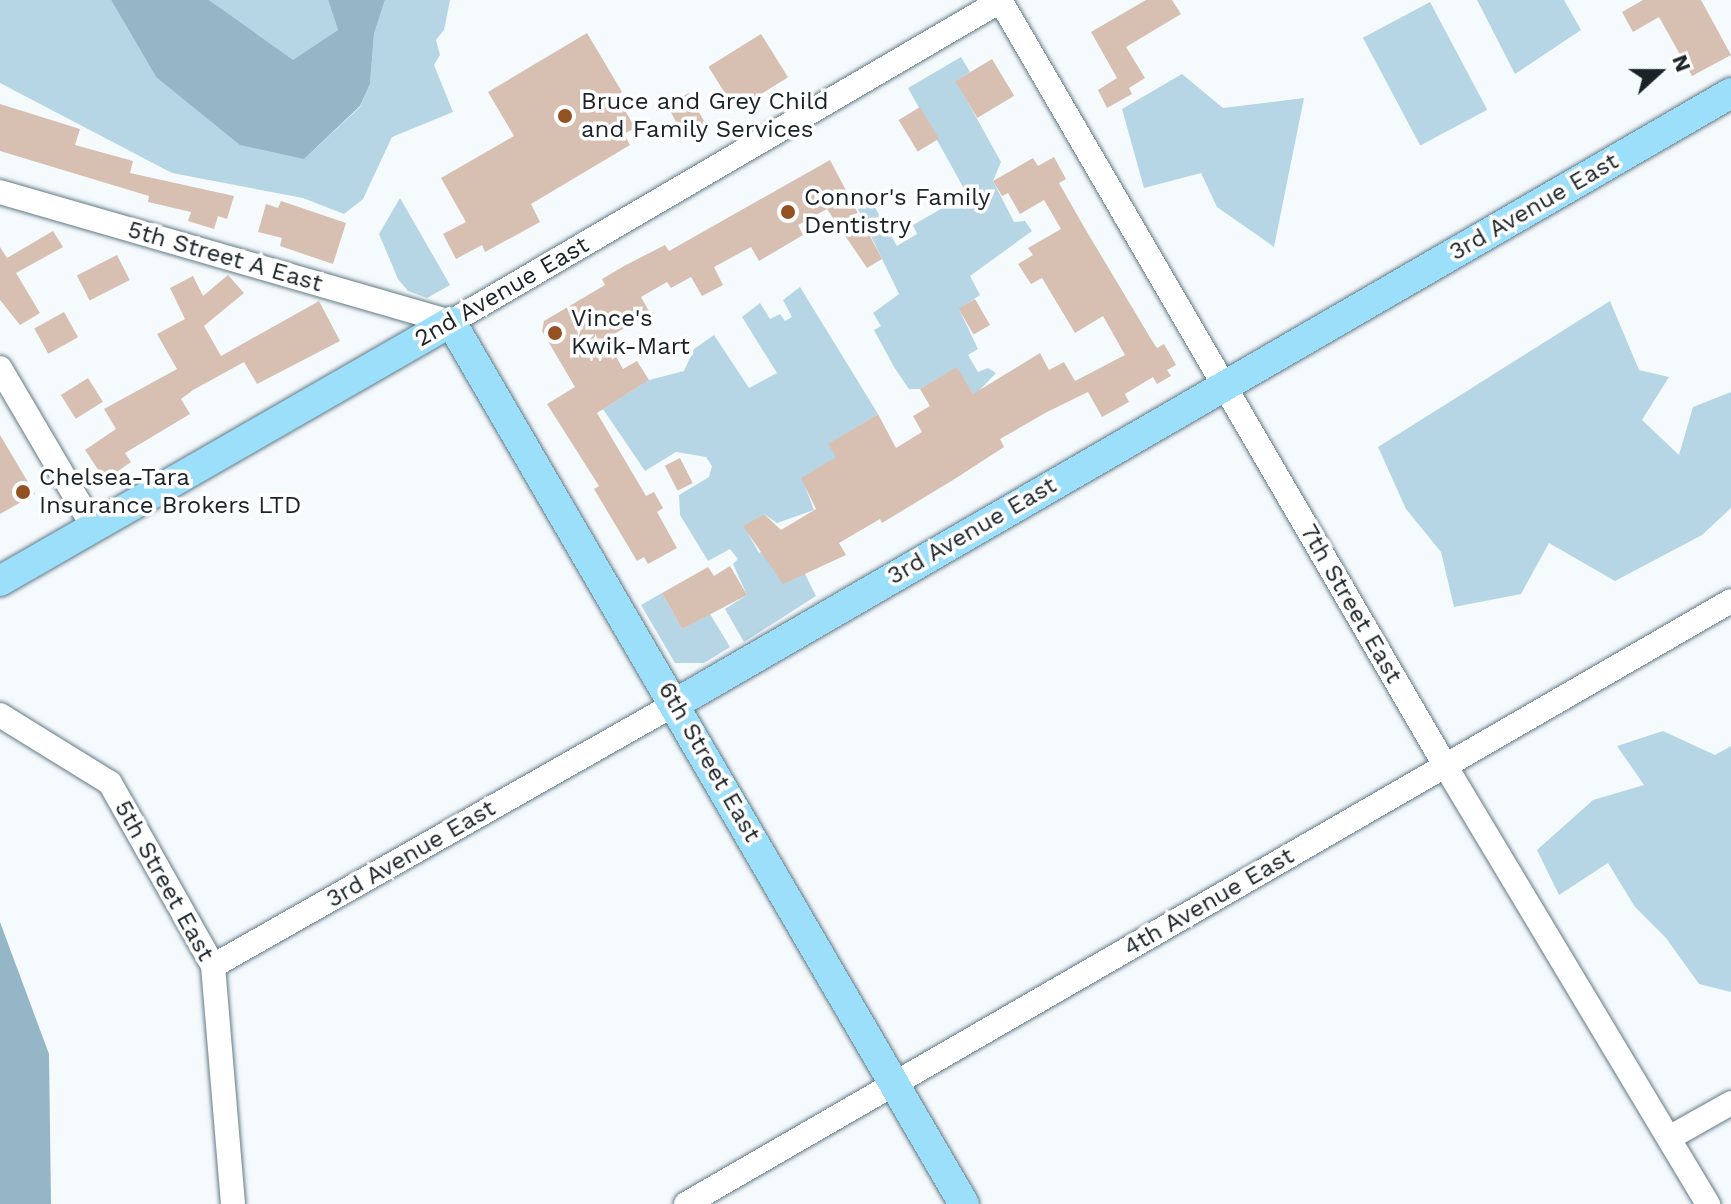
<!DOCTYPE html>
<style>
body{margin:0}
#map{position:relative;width:1731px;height:1204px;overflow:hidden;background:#f5fafd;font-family:"Work Sans",sans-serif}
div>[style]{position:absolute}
.green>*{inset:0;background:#b6d6e5;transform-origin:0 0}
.water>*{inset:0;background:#94b6c7}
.building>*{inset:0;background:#d7bfb2;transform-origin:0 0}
.roads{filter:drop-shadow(0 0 2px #637a86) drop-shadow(0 0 2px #637a86)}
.minor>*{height:24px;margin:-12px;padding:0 12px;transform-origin:12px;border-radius:12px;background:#fff}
.major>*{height:30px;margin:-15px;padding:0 15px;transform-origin:15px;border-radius:15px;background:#9bdffb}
.dots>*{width:22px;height:22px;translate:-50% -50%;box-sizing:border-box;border:4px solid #fff;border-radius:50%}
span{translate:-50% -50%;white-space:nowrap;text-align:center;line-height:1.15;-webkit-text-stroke:7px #fff;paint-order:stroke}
.poi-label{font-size:24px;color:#1a2328}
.left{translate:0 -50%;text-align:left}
.street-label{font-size:24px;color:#1a2328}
.north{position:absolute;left:1619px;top:32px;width:80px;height:80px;-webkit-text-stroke:6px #fff;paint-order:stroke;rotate:69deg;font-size:22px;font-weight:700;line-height:32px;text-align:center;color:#1a2328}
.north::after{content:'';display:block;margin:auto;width:28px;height:36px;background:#1a2328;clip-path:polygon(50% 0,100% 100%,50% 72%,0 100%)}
</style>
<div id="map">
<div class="green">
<div style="clip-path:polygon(0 0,111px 0,156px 77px,304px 159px,360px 107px,370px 84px,374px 34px,385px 0,450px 0,444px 30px,436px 40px,440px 55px,434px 65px,453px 112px,392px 137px,363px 199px,344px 214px,303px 198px,172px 173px,0 83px)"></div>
<div style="clip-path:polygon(209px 0,328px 0,338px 30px,293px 61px)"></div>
<div style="clip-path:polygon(1477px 0,1564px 0,1581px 30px,1515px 74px)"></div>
<div style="left:1430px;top:2px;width:122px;height:76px;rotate:62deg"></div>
<div style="clip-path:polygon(961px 57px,970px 72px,956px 81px,1001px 162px,993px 181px,1014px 222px,1025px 221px,1032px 231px,970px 276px,980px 295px,959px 309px,978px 349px,968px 355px,978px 372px,988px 368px,996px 373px,974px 396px,957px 368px,920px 389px,909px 389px,894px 367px,874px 330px,881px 326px,873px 313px,899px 294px,854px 201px,866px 192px,897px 246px,917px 234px,913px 225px,967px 194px,908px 88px)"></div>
<div style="clip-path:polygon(1182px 74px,1223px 108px,1304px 98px,1274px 247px,1217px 207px,1201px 173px,1144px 188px,1122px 109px)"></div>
<div style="clip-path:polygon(400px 198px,450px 285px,427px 298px,408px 291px,398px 279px,379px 234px)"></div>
<div style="clip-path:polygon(800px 287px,878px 414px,845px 434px,839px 462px,802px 478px,814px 510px,777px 523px,764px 514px,744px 526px,759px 553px,765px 550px,804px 572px,816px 596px,744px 642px,725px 609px,747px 595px,733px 564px,738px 559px,730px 549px,708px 561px,680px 515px,679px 495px,709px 477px,712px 466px,706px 457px,676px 452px,645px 471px,603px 409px,649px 380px,684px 371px,694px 349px,714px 335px,749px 388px,777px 373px,742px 317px,760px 303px,770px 319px,780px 314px,785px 321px,792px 317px,783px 300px)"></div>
<div style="clip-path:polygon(1610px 301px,1639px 370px,1669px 377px,1642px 420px,1679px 455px,1693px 407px,1731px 392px,1731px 508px,1702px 535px,1615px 581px,1549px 543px,1521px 594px,1454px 607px,1441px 552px,1406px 509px,1378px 447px)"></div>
<div style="clip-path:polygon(662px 593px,682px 629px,710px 614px,730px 647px,704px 663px,675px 663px,641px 605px)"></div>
<div style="clip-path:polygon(1663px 731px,1715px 755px,1731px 746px,1731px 992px,1699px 984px,1666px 938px,1635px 907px,1608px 863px,1559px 895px,1537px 850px,1593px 800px,1644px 785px,1617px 746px)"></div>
</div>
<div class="water">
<div style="clip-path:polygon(111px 0,209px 0,293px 60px,338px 30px,328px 0,385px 0,374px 34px,370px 84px,360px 106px,304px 159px,240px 145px,156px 77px)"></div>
<div style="clip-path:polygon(0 922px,49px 1054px,51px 1204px,0 1204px)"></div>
</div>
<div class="building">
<div style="clip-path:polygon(1146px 0,1172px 0,1181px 14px,1126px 47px,1145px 78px,1129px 88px,1132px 94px,1107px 108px,1098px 90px,1117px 78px,1091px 32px)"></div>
<div style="clip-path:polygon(1643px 0,1701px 0,1731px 55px,1692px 76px,1659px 17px,1633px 32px,1622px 12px)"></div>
<div style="clip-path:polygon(587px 33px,622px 92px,617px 96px,635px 128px,624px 134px,630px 145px,531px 204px,540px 222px,485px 252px,482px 245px,456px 259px,443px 234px,466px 222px,441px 178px,514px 136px,488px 92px)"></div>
<div style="left:761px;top:34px;width:51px;height:62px;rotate:58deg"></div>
<div style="left:992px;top:59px;width:43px;height:43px;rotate:59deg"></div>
<div style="left:689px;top:93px;width:38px;height:25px;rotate:62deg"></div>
<div style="clip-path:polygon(0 104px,80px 129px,75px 145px,133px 161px,130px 173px,234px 196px,227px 219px,218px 216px,214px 229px,188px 221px,191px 212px,148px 202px,149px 196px,0 151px)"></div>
<div style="left:920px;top:107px;width:37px;height:25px;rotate:59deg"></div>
<div style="clip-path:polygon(1054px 157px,1066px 179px,1059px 183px,1084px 227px,1151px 339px,1157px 348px,1164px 344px,1176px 365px,1167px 370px,1171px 376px,1157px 384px,1153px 377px,1125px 394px,1129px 402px,1102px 417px,1088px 392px,1047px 412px,1000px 439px,1004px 447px,953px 480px,882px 523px,880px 519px,839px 543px,846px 555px,783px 584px,743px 526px,764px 514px,781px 530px,816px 509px,801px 478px,836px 457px,828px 444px,878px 414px,896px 448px,922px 432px,913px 416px,930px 406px,920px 389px,957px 367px,973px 394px,1040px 353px,1049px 370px,1064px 362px,1075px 381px,1125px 355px,1103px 316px,1075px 333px,1042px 278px,1031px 284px,1018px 264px,1033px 255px,1028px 248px,1061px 229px,1044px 200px,1020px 214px,1008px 193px,1002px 196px,993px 181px,1033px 158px,1038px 166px)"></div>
<div style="clip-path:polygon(830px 160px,882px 259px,867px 268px,827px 209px,798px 225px,803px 235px,759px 261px,751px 247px,714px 267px,723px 285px,702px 296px,691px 277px,671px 288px,667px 282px,641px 297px,650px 313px,606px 339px,623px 369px,637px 361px,649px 380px,597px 413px,646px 496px,654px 492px,663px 508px,657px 512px,677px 548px,648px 564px,644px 557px,637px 561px,594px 489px,599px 486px,547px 404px,575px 387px,542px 331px,544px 321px,605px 285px,602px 279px,624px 266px,665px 245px,669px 251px)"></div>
<div style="clip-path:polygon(281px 201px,346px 223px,333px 264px,280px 246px,282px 238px,258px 232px,266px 204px,278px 208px)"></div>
<div style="clip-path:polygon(53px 231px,63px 247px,16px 273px,40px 313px,20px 325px,0 300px,0 247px,7px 258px)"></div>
<div style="left:117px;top:255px;width:28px;height:45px;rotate:63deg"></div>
<div style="clip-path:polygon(228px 275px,244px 293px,204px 326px,221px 356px,319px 301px,340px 341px,257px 384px,244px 362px,193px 390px,181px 399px,190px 414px,125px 453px,131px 462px,105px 480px,85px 450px,116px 429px,104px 409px,177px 369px,157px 334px,185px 319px,170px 288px,193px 276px,203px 296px)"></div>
<div style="left:975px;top:299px;width:30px;height:19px;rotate:60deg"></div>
<div style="left:64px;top:312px;width:29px;height:34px;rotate:61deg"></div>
<div style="left:88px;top:378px;width:28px;height:32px;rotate:58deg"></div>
<div style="clip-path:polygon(0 435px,35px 494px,0 514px)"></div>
<div style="left:680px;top:458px;width:28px;height:17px;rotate:63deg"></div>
<div style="clip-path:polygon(730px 566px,747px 595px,682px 629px,662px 593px,708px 567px,714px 576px)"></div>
</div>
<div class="roads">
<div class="minor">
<div style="left:1000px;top:0;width:887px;rotate:59.82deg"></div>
<div style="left:1446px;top:767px;width:510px;rotate:59.06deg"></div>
<div style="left:0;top:192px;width:469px;rotate:16.1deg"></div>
<div style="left:451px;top:322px;width:638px;rotate:-30.3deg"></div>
<div style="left:0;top:368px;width:182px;rotate:59.6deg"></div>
<div style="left:0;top:715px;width:129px;rotate:31.7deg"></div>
<div style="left:110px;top:783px;width:210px;rotate:60.6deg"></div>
<div style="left:213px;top:966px;width:239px;rotate:85.2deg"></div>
<div style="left:213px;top:966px;width:531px;rotate:-29.56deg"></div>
<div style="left:1669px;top:1138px;width:71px;rotate:-29.4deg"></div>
<div style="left:686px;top:1204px;width:1206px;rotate:-29.99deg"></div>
</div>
<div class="major">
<div style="left:0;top:581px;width:520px;rotate:-29.87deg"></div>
<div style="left:451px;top:322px;width:1020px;rotate:59.82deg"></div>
<div style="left:675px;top:704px;width:1220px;rotate:-30.05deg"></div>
</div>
</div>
<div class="dots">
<div style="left:565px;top:116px;background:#945122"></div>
<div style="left:788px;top:212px;background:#945122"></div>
<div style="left:555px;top:333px;background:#945122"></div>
<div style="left:23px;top:492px;background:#945122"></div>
</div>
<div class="poi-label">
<span class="left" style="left:581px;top:116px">Bruce and Grey Child<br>and Family Services</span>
<span class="left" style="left:804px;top:212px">Connor's Family<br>Dentistry</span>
<span class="left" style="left:571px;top:333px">Vince's<br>Kwik-Mart</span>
<span class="left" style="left:39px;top:492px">Chelsea-Tara<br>Insurance Brokers LTD</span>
</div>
<div class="street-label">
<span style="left:1534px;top:207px;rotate:-30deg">3rd Avenue East</span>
<span style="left:225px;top:257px;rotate:16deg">5th Street A East</span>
<span style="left:502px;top:292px;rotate:-30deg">2nd Avenue East</span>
<span style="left:972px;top:531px;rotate:-30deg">3rd Avenue East</span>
<span style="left:1351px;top:604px;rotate:60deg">7th Street East</span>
<span style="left:709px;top:762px;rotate:60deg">6th Street East</span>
<span style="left:411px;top:854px;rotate:-30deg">3rd Avenue East</span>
<span style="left:164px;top:881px;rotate:61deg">5th Street East</span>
<span style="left:1209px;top:902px;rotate:-30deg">4th Avenue East</span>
</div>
<div class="north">N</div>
</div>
